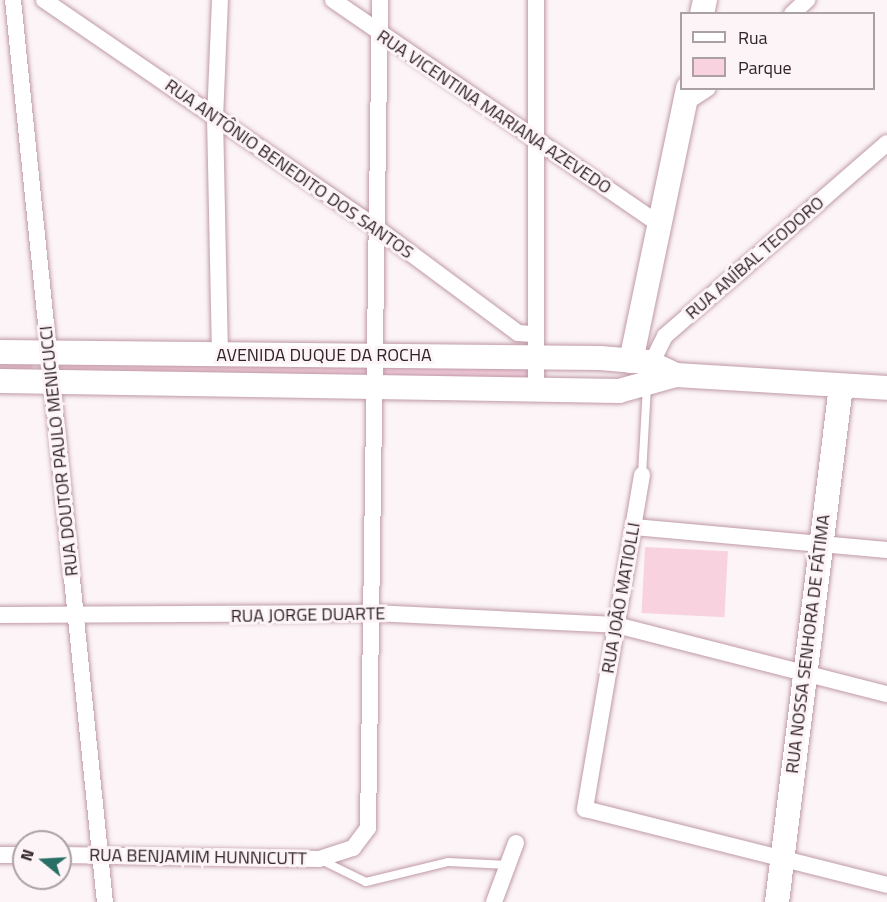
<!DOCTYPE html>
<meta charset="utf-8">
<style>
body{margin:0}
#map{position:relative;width:887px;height:902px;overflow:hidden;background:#fcf4f7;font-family:"Titillium Web",sans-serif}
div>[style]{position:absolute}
.green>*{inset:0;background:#f9d2e0;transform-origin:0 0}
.roads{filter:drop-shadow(0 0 2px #bf99a7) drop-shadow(0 0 2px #bf99a7)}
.lane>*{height:8px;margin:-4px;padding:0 4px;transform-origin:4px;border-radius:4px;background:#fff}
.street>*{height:16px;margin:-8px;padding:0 8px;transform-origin:8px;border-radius:8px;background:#fff}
.secondary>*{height:24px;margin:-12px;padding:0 12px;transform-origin:12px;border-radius:12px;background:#fff}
span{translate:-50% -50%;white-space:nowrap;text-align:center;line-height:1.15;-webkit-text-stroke:6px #fcf4f7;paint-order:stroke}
.street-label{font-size:18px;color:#322329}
.legend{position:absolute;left:680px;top:12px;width:195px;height:78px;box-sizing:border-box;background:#fcf4f7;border:2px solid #aba0a5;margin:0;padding:8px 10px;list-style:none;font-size:18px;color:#322329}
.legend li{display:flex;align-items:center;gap:12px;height:30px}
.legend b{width:30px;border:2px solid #aba0a5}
.north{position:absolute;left:12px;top:830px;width:60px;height:60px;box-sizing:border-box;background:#fcf4f7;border:2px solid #aba0a5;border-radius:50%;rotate:288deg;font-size:16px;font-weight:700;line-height:24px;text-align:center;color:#322329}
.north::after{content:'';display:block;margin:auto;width:21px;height:27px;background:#286f65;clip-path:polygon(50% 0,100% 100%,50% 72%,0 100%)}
</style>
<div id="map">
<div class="green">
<div style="left:0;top:356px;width:33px;height:22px;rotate:2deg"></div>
<div style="left:57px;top:360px;width:311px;height:16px"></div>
<div style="left:384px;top:361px;width:148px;height:17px;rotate:1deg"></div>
<div style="left:645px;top:547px;width:83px;height:66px;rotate:3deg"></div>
</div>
<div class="roads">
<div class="lane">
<div style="left:642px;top:475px;width:89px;rotate:-86.8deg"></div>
<div style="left:319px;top:859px;width:52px;rotate:26.1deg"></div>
<div style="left:366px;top:882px;width:84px;rotate:-13.7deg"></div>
<div style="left:448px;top:862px;width:60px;rotate:2.9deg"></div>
</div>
<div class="street">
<div style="left:13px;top:0;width:907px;rotate:84.18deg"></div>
<div style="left:44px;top:0;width:405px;rotate:34.4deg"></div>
<div style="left:378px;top:229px;width:174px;rotate:36.6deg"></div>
<div style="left:518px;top:333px;width:16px;rotate:4deg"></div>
<div style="left:333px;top:0;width:392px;rotate:34.5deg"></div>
<div style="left:536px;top:0;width:392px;rotate:90deg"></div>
<div style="left:792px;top:14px;width:21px;rotate:-43deg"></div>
<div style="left:685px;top:103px;width:27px;rotate:-33deg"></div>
<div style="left:220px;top:355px;width:236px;rotate:-91.2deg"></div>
<div style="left:215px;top:119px;width:119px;rotate:-87.6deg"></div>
<div style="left:647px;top:372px;width:40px;rotate:-63.4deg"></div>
<div style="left:665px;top:336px;width:294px;rotate:-41deg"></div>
<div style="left:642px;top:475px;width:339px;rotate:99.7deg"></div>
<div style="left:585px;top:809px;width:311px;rotate:14.1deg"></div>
<div style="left:634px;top:527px;width:254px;rotate:5.2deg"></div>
<div style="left:0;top:615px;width:373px;rotate:-0.3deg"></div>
<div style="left:373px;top:613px;width:243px;rotate:2.8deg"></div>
<div style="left:616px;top:625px;width:280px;rotate:14.3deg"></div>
<div style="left:0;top:855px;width:24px"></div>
<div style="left:60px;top:855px;width:259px;rotate:0.9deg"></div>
<div style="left:319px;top:859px;width:36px;rotate:-18deg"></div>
<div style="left:353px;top:848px;width:25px;rotate:-53deg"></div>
<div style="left:368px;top:828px;width:828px;rotate:-89.17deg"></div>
<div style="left:494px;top:902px;width:63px;rotate:-69.6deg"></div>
</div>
<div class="secondary">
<div style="left:702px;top:14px;width:14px;rotate:-78deg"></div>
<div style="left:0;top:352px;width:600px;rotate:0.57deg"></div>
<div style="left:600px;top:358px;width:48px;rotate:4.8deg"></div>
<div style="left:648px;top:362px;width:31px;rotate:25deg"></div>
<div style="left:676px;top:375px;width:211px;rotate:3.5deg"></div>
<div style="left:631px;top:361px;width:279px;rotate:-78.2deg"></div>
<div style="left:0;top:381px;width:619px;rotate:0.93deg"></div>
<div style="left:619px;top:391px;width:59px;rotate:-15.7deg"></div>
<div style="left:777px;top:902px;width:520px;rotate:-82.93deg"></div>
</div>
</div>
<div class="street-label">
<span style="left:494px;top:112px;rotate:34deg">RUA VICENTINA MARIANA AZEVEDO</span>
<span style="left:289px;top:169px;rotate:35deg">RUA ANTÔNIO BENEDITO DOS SANTOS</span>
<span style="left:755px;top:258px;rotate:-41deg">RUA ANÍBAL TEODORO</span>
<span style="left:324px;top:355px">AVENIDA DUQUE DA ROCHA</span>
<span style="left:59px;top:451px;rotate:-96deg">RUA DOUTOR PAULO MENICUCCI</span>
<span style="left:621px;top:598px;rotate:-80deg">RUA JOÃO MATIOLLI</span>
<span style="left:308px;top:615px;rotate:-1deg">RUA JORGE DUARTE</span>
<span style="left:808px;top:644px;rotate:-83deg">RUA NOSSA SENHORA DE FÁTIMA</span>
<span style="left:198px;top:857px;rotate:1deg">RUA BENJAMIM HUNNICUTT</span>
</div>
<ul class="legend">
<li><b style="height:8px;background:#fff"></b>Rua</li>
<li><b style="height:16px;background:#f9d2e0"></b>Parque</li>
</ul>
<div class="north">N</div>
</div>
